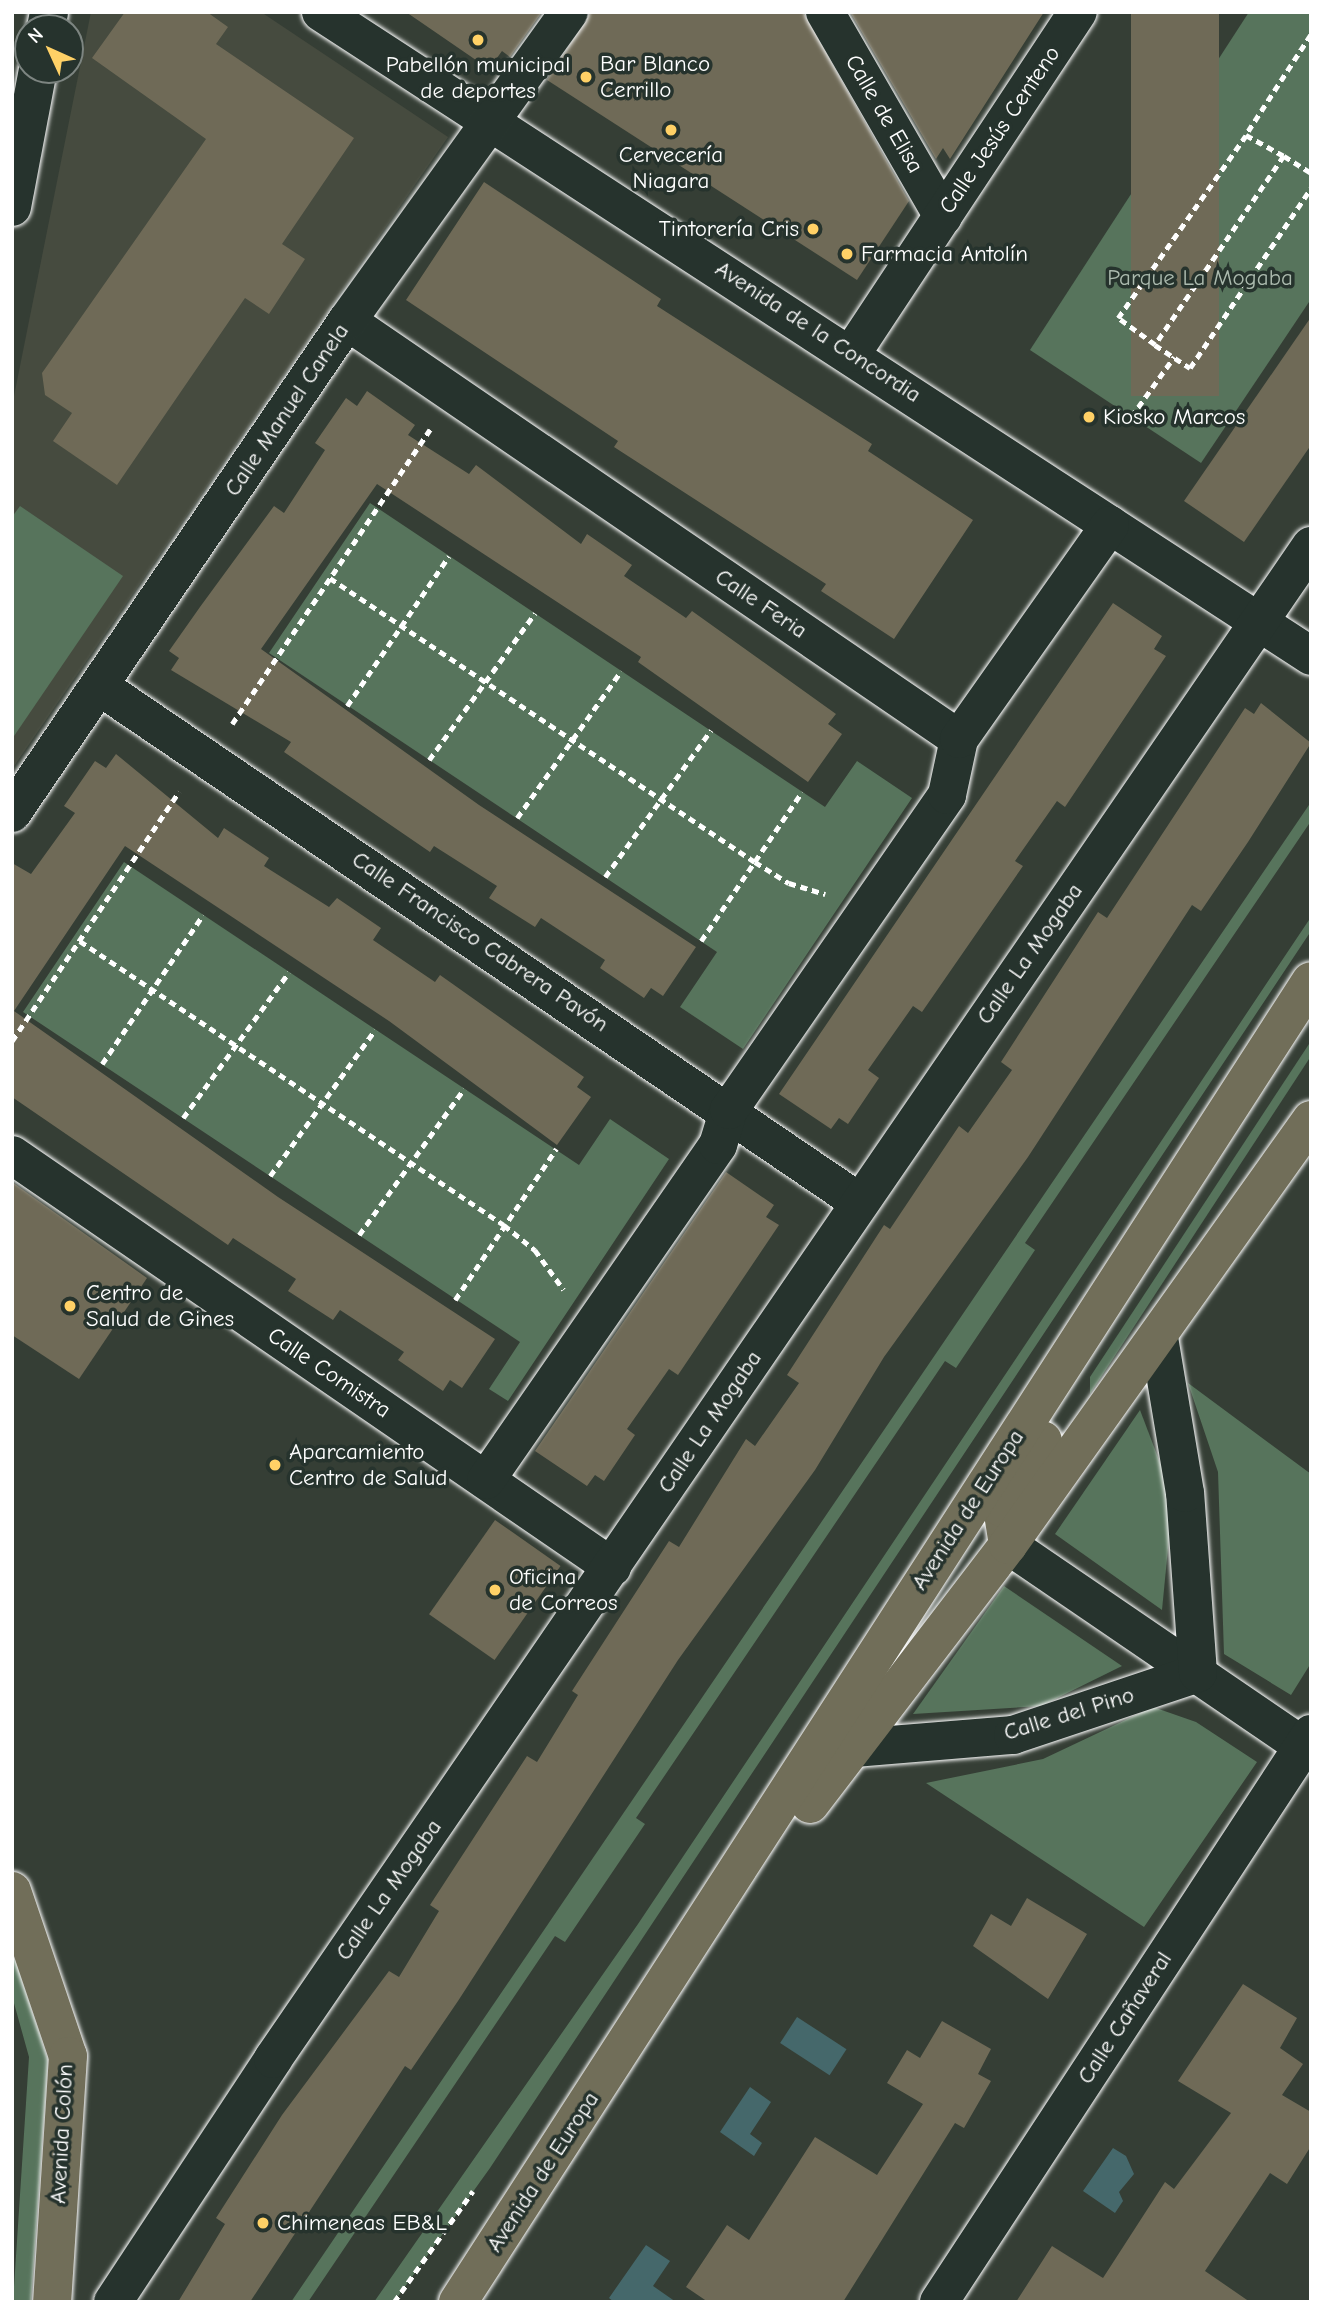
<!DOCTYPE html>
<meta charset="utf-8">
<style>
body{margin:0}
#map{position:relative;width:1323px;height:2314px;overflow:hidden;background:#353e35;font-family:"Comic Neue",sans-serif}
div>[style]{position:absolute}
.built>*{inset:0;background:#464b3f}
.green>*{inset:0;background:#57745c}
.water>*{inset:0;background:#45686b;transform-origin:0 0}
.building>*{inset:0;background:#6f6a57;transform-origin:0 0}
.path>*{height:4.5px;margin-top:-2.25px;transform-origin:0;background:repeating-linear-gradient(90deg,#fff 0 7px,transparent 0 12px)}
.roads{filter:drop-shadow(0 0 2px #fff) drop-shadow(0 0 2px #fff)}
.minor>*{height:38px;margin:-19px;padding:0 19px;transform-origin:19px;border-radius:19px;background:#26332d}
.major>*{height:38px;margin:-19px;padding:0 19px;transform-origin:19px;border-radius:19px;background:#716e59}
.dots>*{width:19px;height:19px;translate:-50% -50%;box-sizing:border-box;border:4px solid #26332d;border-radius:50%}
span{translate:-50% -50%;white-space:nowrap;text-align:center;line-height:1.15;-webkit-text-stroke:7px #26332d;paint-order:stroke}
.poi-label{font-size:23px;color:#fff}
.left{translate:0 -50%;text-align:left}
.right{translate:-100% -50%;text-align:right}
.street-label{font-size:23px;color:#fff}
.park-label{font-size:23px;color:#abbaae}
.frame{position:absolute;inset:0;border:14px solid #fff;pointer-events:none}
.north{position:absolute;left:14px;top:14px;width:70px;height:70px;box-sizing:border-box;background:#26332d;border:2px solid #7d8581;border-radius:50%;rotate:315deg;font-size:19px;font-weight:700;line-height:28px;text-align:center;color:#fff}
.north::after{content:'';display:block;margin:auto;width:24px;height:32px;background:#ffd166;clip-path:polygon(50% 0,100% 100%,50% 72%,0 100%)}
</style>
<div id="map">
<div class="built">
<div style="clip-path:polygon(91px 12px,261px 12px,448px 137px,12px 769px,12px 406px)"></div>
</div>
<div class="green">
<div style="clip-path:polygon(1249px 12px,1311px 12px,1311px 299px,1201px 463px,1030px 350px)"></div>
<div style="clip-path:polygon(370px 503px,825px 807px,857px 761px,912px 798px,743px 1049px,680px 1007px,717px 952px,269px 653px)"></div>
<div style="clip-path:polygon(20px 506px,123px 576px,12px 739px,12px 517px)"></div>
<div style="clip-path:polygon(1311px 802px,1311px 821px,1025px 1243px,1035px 1250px,956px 1368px,945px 1361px,636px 1818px,645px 1824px,565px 1942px,555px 1936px,308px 2302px,291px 2302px)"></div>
<div style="clip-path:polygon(124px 862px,579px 1165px,610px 1119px,669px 1159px,508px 1401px,489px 1389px,520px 1342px,23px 1012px)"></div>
<div style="clip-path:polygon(1311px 917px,1311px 931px,490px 2168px,394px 2302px,374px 2302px,638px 1924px)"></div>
<div style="clip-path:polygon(1311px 1041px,1311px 1056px,1090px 1394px,1090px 1377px)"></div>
<div style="clip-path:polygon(1188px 1383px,1311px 1474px,1311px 1663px,1291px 1695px,1224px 1654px,1218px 1472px)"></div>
<div style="clip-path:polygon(1140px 1410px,1173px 1497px,1162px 1610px,1055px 1534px)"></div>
<div style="clip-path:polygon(1004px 1586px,1122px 1666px,1041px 1706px,913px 1714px)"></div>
<div style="clip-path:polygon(1153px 1707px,1196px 1722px,1257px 1762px,1144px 1927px,926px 1783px,1043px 1759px)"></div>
<div style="clip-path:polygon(12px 1951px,48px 2060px,31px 2302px,13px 2302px,29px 2057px,12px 1996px)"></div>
</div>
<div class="water">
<div style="left:797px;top:2017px;width:59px;height:31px;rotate:33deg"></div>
<div style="clip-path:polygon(750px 2087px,771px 2102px,750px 2134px,762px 2143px,754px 2156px,720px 2132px)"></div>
<div style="clip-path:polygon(1113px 2148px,1126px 2156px,1134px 2174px,1119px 2192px,1123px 2201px,1115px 2213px,1083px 2191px)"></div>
<div style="clip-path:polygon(646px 2245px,670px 2261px,653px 2286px,676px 2302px,614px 2302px,609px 2298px)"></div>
</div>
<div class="building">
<div style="clip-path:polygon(125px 12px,207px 12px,228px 27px,216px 44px,354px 138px,282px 244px,305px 259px,269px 314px,245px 298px,117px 485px,53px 441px,72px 413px,45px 395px,42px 373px,206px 139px,92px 58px)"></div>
<div style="clip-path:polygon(406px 12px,542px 12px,510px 57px,502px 51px,489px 69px)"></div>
<div style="clip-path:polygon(591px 12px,803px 12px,909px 201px,857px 280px,547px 80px)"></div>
<div style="clip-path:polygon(850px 12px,1044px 12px,950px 159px,943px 148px,936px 159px)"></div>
<div style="left:1131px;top:12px;width:88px;height:384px"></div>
<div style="clip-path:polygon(484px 182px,661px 299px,657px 306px,872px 444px,868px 451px,973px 520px,894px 639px,821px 591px,826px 584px,614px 447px,618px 441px,406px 300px)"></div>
<div style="clip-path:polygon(1311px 317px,1311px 445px,1244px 542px,1184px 501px)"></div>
<div style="clip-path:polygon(367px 391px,415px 425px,408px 435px,469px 474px,476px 465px,581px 544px,587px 534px,632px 565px,624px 576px,686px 618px,692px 611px,836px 714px,828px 724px,842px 734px,808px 782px,638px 662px,641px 657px,377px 484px,261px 649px,479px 805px,696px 947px,663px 996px,651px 988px,644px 998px,600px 968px,605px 960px,541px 918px,535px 927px,489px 898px,497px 886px,434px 846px,430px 852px,284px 752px,291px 742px,171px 670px,179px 658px,169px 651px,200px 607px,274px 506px,284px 513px,325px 450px,315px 443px,346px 398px,357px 406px)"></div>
<div style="clip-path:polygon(1113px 603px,1162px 636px,1154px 649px,1166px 656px,1065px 807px,1057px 801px,1015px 861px,1023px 866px,922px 1012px,913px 1006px,868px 1070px,879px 1078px,848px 1124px,839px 1118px,831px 1129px,779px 1094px)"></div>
<div style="clip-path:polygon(1261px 703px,1311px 743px,1248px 842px,1201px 911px,1192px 905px,1028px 1157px,884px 1357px,815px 1470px,678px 1660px,458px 2001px,411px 2070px,405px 2066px,250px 2302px,178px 2302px,225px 2224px,216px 2218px,282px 2115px,389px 1971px,399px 1977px,439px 1911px,430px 1905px,527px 1756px,537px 1762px,578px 1695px,572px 1691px,669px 1541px,679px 1547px,746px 1439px,755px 1446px,799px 1383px,787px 1375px,884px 1225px,890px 1229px,959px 1126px,968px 1133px,1012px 1070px,1001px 1062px,1098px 912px,1107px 918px,1245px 708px,1254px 714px)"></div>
<div style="clip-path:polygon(116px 754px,218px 838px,224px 828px,269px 858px,264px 866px,329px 907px,337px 898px,381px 928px,373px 940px,435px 982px,440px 975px,584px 1077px,577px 1087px,591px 1097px,557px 1145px,389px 1021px,125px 846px,14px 1011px,278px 1197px,495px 1339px,462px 1388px,450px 1380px,443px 1391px,398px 1360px,404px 1352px,340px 1310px,333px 1320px,288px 1291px,296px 1279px,233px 1238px,228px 1245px,12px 1097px,12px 863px,31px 874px,75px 813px,64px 806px,95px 761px,106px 768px)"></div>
<div style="clip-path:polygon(726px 1172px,774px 1205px,766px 1217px,779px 1225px,678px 1375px,669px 1369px,627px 1429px,635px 1435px,604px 1481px,595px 1475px,587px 1486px,535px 1451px)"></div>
<div style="clip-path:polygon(12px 1182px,147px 1278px,79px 1379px,12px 1335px)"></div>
<div style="left:495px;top:1520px;width:80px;height:115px;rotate:35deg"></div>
<div style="clip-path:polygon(1027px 1898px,1087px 1934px,1048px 1999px,973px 1946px,991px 1914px,1011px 1926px)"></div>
<div style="clip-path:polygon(1243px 1984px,1297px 2018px,1280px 2048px,1303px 2064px,1282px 2095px,1311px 2112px,1311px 2146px,1287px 2184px,1270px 2173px,1205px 2271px,1250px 2302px,1016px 2302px,1052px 2246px,1103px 2278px,1165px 2182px,1174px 2189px,1231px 2113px,1178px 2081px)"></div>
<div style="clip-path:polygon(942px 2021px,991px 2049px,978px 2074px,991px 2081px,964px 2128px,955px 2123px,843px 2302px,708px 2302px,686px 2287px,727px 2225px,749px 2240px,815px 2137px,877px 2175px,923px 2104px,887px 2083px,907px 2050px,920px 2058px)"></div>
</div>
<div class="path">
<div style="left:1311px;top:35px;width:119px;rotate:123deg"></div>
<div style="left:1246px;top:135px;width:43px;rotate:28.9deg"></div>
<div style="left:1284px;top:156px;width:229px;rotate:124.3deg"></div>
<div style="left:1155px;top:345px;width:42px;rotate:33.3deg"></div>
<div style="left:1190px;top:368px;width:217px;rotate:-56.1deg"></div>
<div style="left:1284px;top:156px;width:32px;rotate:32deg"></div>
<div style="left:1155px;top:345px;width:46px;rotate:-143.9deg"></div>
<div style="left:1118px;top:318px;width:223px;rotate:-55deg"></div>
<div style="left:1131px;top:417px;width:74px;rotate:-54.4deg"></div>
<div style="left:330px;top:578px;width:511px;rotate:33.75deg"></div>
<div style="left:755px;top:862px;width:40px;rotate:32deg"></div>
<div style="left:789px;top:883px;width:38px;rotate:17deg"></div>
<div style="left:347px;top:706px;width:181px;rotate:-55.8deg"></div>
<div style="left:232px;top:724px;width:355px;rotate:-56.1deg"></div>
<div style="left:429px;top:760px;width:181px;rotate:-54.2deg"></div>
<div style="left:517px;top:818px;width:180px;rotate:-54.7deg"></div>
<div style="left:605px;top:877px;width:181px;rotate:-54.2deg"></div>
<div style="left:80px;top:941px;width:510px;rotate:33.81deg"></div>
<div style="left:504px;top:1225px;width:40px;rotate:39deg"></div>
<div style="left:535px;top:1250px;width:49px;rotate:54.1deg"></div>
<div style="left:701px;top:941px;width:180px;rotate:-55.9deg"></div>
<div style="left:12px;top:1041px;width:300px;rotate:-56.2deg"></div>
<div style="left:102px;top:1064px;width:180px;rotate:-55.9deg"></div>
<div style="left:183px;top:1118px;width:180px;rotate:-54deg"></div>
<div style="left:270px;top:1176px;width:180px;rotate:-54.3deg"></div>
<div style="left:359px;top:1235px;width:180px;rotate:-54.3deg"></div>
<div style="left:455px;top:1300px;width:182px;rotate:-56.2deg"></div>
<div style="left:394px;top:2302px;width:136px;rotate:-54.6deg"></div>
</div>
<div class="roads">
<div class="minor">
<div style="left:321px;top:12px;width:1181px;rotate:33.04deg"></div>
<div style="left:825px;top:12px;width:236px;rotate:60deg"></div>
<div style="left:46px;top:28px;width:16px;rotate:-79deg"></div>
<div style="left:12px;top:207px;width:139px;rotate:-79.3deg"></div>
<div style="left:347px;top:321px;width:741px;rotate:34.33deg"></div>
<div style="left:852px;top:353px;width:409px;rotate:-56.5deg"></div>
<div style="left:99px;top:686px;width:919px;rotate:34.17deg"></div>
<div style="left:12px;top:813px;width:595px;rotate:-55.75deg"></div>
<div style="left:347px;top:321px;width:380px;rotate:-54.3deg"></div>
<div style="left:12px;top:1155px;width:728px;rotate:34.48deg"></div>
<div style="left:486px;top:1480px;width:407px;rotate:-55.3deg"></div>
<div style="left:718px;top:1145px;width:37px;rotate:-73deg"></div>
<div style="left:729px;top:1110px;width:383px;rotate:-55.3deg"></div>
<div style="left:947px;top:795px;width:57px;rotate:-77.9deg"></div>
<div style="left:959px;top:739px;width:262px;rotate:-54.8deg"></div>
<div style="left:1008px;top:1545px;width:367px;rotate:34.3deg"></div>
<div style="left:854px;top:1748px;width:160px;rotate:-4.7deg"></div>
<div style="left:1013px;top:1735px;width:195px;rotate:-18.5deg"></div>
<div style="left:1198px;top:1673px;width:180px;rotate:-94.1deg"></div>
<div style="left:1185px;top:1493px;width:158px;rotate:-99.5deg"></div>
<div style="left:113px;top:2302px;width:291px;rotate:-56.6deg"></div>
<div style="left:273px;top:2059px;width:1835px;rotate:-55.55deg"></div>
<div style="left:939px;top:2302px;width:679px;rotate:-56.78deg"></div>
</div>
<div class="major">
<div style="left:1008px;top:1545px;width:37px;rotate:-99deg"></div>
<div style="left:1002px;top:1508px;width:79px;rotate:-58.9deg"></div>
<div style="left:810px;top:1804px;width:326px;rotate:-52.6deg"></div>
<div style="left:1008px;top:1545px;width:522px;rotate:-54.51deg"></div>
<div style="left:12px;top:1891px;width:174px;rotate:71.3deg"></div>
<div style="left:68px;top:2056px;width:247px;rotate:93.7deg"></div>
<div style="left:458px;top:2302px;width:1572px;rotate:-57.15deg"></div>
</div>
</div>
<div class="dots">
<div style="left:478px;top:40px;background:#ffd166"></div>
<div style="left:586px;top:77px;background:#ffd166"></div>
<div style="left:671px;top:130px;background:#ffd166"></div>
<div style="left:813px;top:229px;background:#ffd166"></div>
<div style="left:847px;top:254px;background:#ffd166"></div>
<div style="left:1089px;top:417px;background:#ffd166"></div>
<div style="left:70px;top:1306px;background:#ffd166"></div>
<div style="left:275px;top:1465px;background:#ffd166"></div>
<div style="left:495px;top:1590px;background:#ffd166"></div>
<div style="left:263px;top:2223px;background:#ffd166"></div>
</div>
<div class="poi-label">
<span class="left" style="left:600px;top:77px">Bar Blanco<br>Cerrillo</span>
<span style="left:478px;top:78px">Pabellón municipal<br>de deportes</span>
<span style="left:671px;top:168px">Cervecería<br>Niagara</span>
<span class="right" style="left:799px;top:229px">Tintorería Cris</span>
<span class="left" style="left:861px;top:254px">Farmacia Antolín</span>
<span class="left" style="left:1103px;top:417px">Kiosko Marcos</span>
<span class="left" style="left:86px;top:1306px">Centro de<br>Salud de Gines</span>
<span class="left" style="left:289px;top:1465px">Aparcamiento<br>Centro de Salud</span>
<span class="left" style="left:509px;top:1590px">Oficina<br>de Correos</span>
<span class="left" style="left:277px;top:2223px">Chimeneas EB&amp;L</span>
</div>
<div class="street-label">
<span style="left:884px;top:114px;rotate:60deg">Calle de Elisa</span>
<span style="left:1000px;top:130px;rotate:-56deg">Calle Jesús Centeno</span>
<span style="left:818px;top:332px;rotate:33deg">Avenida de la Concordia</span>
<span style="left:287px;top:410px;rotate:-56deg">Calle Manuel Canela</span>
<span style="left:761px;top:604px;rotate:34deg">Calle Feria</span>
<span style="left:480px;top:942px;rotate:34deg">Calle Francisco Cabrera Pavón</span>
<span style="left:1030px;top:954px;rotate:-55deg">Calle La Mogaba</span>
<span style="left:329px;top:1373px;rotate:34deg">Calle Comistra</span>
<span style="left:710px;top:1422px;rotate:-56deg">Calle La Mogaba</span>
<span style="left:968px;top:1510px;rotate:-57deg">Avenida de Europa</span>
<span style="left:1069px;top:1714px;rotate:-17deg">Calle del Pino</span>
<span style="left:389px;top:1890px;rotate:-55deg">Calle La Mogaba</span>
<span style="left:1125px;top:2018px;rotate:-57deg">Calle Cañaveral</span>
<span style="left:62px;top:2134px;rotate:-87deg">Avenida Colón</span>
<span style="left:543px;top:2172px;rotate:-57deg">Avenida de Europa</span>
</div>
<div class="park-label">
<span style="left:1200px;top:278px">Parque La Mogaba</span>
</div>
<div class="frame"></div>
<div class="north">N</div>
</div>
